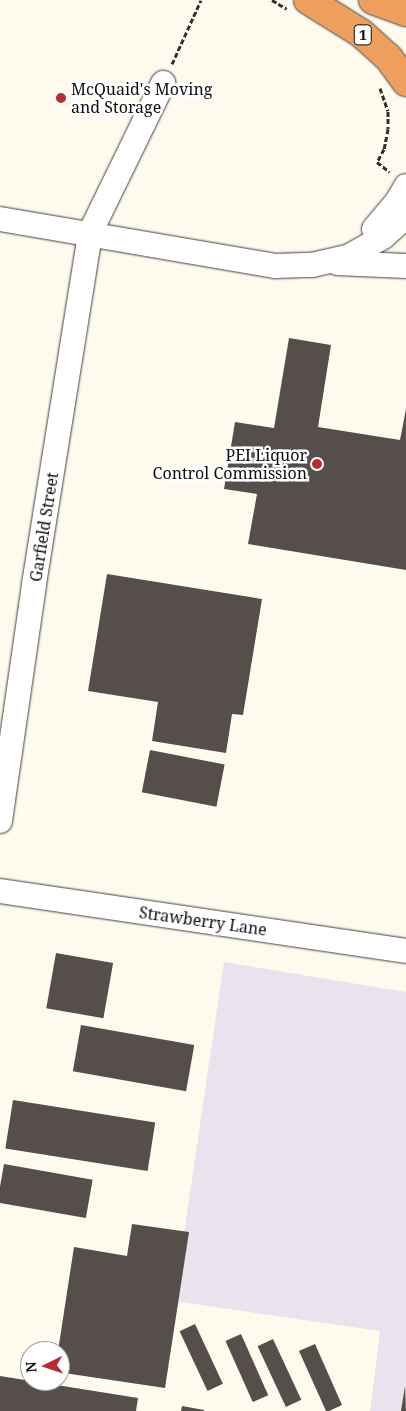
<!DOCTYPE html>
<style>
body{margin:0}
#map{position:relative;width:406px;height:1411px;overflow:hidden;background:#fefbee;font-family:"Noto Serif",serif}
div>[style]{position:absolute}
.industrial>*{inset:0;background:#eae2ec}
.building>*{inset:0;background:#554e4a;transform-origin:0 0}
.path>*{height:3px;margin-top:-1.5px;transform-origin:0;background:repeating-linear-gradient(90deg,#2f2f2f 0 5px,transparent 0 7.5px)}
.roads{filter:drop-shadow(0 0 1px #404040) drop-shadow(0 0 1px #404040)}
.minor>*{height:24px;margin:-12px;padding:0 12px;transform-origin:12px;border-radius:12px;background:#fff}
.highway>*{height:28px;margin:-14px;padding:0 14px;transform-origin:14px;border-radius:14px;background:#ee9e5d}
.dots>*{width:14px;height:14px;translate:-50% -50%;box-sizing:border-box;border:2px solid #fff;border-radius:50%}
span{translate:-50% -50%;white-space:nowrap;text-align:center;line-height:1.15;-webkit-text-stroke:5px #fff;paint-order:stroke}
.shield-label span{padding:1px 4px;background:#fff;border:1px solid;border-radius:4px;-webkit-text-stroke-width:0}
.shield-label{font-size:15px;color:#0d0d0d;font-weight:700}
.poi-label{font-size:16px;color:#0d0d0d}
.left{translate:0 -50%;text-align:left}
.right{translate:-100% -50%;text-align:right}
.street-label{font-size:16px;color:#0d0d0d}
.north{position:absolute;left:20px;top:1341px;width:50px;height:50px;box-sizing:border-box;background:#fff;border:1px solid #9e9e9e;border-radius:50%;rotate:266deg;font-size:14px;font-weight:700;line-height:20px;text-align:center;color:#0d0d0d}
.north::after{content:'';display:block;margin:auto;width:18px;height:22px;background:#b72b33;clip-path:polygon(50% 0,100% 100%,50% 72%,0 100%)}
</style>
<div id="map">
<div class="industrial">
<div style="clip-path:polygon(224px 962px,406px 992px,406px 1411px,370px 1411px,380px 1331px,174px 1301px)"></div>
</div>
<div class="building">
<div style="clip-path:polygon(289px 338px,331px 345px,318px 427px,400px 440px,406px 409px,406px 570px,248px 544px,257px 494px,224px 489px,235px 422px,274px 428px)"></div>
<div style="clip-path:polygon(107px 574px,262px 599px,243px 715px,232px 714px,226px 753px,152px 741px,158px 702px,88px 691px)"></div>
<div style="left:150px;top:750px;width:76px;height:43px;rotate:11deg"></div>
<div style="left:56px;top:953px;width:58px;height:56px;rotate:10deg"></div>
<div style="left:81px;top:1025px;width:115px;height:47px;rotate:10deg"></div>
<div style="left:13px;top:1100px;width:144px;height:49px;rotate:9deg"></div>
<div style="left:4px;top:1164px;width:90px;height:39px;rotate:10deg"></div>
<div style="clip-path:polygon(132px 1224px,189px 1232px,165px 1388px,64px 1373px,66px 1361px,60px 1360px,60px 1351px,58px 1351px,74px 1247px,127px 1256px)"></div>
<div style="left:195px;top:1324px;width:66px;height:17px;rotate:65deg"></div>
<div style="left:241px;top:1334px;width:67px;height:17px;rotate:66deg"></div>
<div style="left:273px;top:1339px;width:67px;height:17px;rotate:65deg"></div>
<div style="clip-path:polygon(315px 1344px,342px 1405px,329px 1411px,326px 1411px,299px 1351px)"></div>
<div style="clip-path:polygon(0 1376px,138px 1398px,136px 1411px,0 1411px)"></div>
<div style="clip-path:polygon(405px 1386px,406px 1411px,401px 1411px)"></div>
<div style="clip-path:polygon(182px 1406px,204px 1410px,204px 1411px,181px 1411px)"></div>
</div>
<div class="path">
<div style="left:272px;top:0;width:17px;rotate:31deg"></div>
<div style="left:172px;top:64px;width:70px;rotate:-65.6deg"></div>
<div style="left:380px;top:88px;width:24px;rotate:71deg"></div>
<div style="left:388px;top:111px;width:18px;rotate:90deg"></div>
<div style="left:388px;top:129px;width:20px;rotate:101deg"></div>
<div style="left:384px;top:149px;width:15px;rotate:118deg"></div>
<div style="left:377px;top:162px;width:16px;rotate:38deg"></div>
</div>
<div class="roads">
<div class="minor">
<div style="left:0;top:219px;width:280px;rotate:9.7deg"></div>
<div style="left:276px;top:266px;width:36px;rotate:-2deg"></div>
<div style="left:312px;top:265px;width:37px;rotate:-13deg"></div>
<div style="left:348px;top:257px;width:40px;rotate:-29.7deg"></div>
<div style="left:383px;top:237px;width:31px;rotate:-42deg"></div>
<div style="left:374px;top:229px;width:38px;rotate:-50deg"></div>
<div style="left:398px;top:200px;width:16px;rotate:-60deg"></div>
<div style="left:337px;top:263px;width:69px;rotate:2.5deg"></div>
<div style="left:0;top:821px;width:239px;rotate:-81.8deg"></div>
<div style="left:34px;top:584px;width:355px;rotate:-80.9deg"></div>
<div style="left:90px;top:233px;width:167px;rotate:-64deg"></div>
<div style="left:0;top:891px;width:410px;rotate:8.4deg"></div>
</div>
<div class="highway">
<div style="left:308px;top:0;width:62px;rotate:31.9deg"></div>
<div style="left:361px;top:33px;width:36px;rotate:42deg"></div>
<div style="left:388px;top:57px;width:31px;rotate:54deg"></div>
<div style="left:373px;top:0;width:35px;rotate:20deg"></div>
</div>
</div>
<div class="dots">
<div style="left:61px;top:98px;background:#b72b33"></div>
<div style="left:317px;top:464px;background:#b72b33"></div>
</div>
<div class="shield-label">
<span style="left:363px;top:35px">1</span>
</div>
<div class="poi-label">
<span class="left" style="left:71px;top:98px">McQuaid's Moving<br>and Storage</span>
<span class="right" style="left:307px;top:464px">PEI Liquor<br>Control Commission</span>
</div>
<div class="street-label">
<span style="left:44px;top:527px;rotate:-81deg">Garfield Street</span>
<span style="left:203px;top:921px;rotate:8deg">Strawberry Lane</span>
</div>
<div class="north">N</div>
</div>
